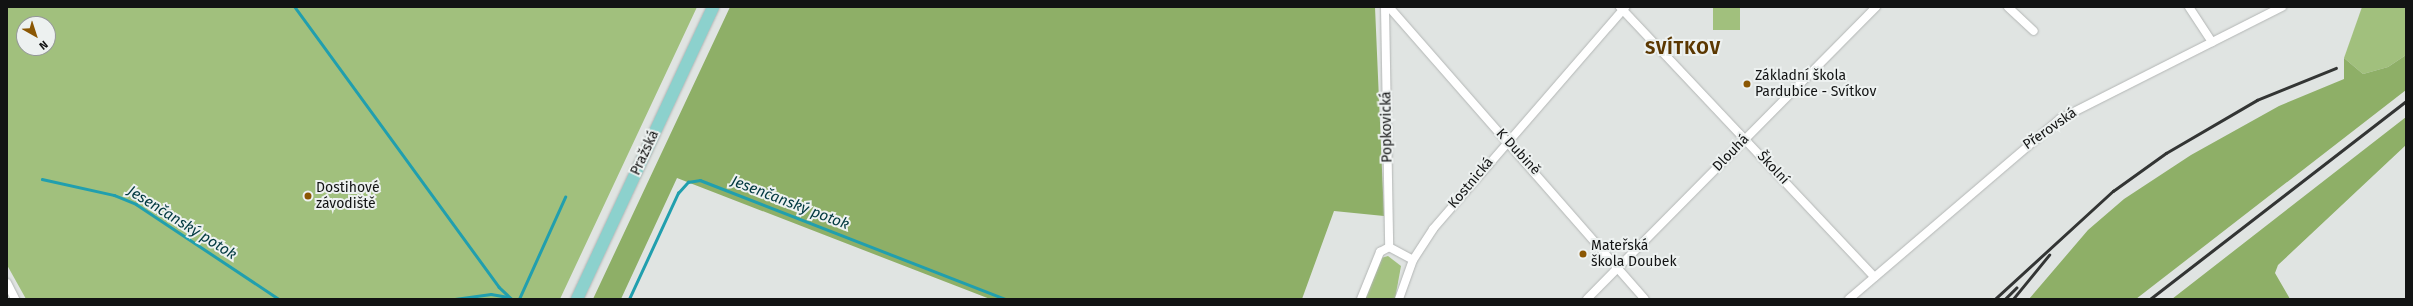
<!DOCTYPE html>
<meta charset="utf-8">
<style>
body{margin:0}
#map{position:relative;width:2413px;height:306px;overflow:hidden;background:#e0e4e2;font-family:"Fira Sans",sans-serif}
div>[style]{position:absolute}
.green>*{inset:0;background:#a1c07d;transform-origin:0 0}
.forest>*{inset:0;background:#8eaf67}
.stream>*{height:2.5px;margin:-1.25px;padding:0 1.25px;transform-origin:1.25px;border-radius:1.25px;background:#219fae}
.roads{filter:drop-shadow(0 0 1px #b3b6b5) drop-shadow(0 0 1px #b3b6b5)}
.minor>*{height:8px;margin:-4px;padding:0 4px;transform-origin:4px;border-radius:4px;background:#fff}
.primary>*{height:12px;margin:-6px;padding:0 6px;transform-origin:6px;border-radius:6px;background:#8cd1cd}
.rail>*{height:2.5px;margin:-1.25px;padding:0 1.25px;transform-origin:1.25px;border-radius:1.25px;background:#333534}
.dots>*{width:11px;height:11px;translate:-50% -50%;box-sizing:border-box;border:2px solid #edf1f0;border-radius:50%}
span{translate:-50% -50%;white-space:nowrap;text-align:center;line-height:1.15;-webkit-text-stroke:4px #edf1f0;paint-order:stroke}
.poi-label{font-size:14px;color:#121313}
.left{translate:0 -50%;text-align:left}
.street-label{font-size:14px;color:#121313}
.water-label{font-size:15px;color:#00383f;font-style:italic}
.district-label{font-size:18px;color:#5b3701;font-weight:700;letter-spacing:1px}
.frame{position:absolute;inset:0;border:8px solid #121313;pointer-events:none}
.north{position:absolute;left:16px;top:16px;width:40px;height:40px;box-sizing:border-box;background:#edf1f0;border:1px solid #959898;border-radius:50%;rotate:141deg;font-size:11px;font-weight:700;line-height:16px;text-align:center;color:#121313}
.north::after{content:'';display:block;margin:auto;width:14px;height:18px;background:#8b5703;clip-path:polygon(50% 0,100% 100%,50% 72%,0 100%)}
</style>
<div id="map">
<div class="green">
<div style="clip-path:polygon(evenodd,7px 7px,697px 7px,560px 299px,26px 299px,7px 265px,7px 7px,24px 24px,48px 24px,48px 48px,24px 48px,24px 24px)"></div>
<div style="left:1713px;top:7px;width:27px;height:23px"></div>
<div style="clip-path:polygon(2362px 7px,2406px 7px,2406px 55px,2388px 67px,2363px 74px,2344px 58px)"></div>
<div style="clip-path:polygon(1388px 256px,1401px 266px,1395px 299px,1363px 299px,1381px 258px)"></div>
</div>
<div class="forest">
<div style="clip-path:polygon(730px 7px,1375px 7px,1384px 216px,1334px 211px,1302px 299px,990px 299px,677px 178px,621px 299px,593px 299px)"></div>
<div style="clip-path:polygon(2406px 55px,2406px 90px,2136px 299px,2029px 299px,2088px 230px,2124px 199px,2191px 155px,2279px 106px,2344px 79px,2344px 58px,2363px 74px,2388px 67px)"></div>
<div style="clip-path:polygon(2406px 117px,2406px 145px,2278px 265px,2275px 273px,2290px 299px,2172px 299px)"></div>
</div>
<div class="stream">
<div style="left:295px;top:7px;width:346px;rotate:53.9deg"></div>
<div style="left:499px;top:287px;width:18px;rotate:43deg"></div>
<div style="left:42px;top:179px;width:74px;rotate:12.5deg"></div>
<div style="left:114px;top:195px;width:24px;rotate:22deg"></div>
<div style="left:136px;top:204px;width:172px;rotate:33.6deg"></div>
<div style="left:455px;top:299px;width:36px;rotate:-8deg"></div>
<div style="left:491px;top:294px;width:17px;rotate:10deg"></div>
<div style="left:519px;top:299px;width:112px;rotate:-65.7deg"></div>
<div style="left:629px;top:299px;width:117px;rotate:-65.2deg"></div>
<div style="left:678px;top:193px;width:15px;rotate:-48deg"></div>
<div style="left:688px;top:182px;width:12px;rotate:-9deg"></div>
<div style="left:700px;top:180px;width:327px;rotate:21.3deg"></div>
</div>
<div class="roads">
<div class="minor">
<div style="left:1385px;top:7px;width:240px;rotate:89deg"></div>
<div style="left:1389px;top:247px;width:27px;rotate:28deg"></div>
<div style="left:1389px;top:7px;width:388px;rotate:48.8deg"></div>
<div style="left:1620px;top:7px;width:371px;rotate:46.7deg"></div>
<div style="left:2008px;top:7px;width:35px;rotate:43deg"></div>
<div style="left:2189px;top:7px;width:42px;rotate:56.7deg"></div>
<div style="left:7px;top:283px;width:18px;rotate:63deg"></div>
<div style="left:1361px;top:299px;width:51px;rotate:-68deg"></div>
<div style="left:1380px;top:252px;width:10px;rotate:-29deg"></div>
<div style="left:1399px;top:299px;width:41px;rotate:-70.3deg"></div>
<div style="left:1413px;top:260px;width:37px;rotate:-57deg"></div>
<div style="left:1433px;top:229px;width:294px;rotate:-49.1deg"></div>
<div style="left:1587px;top:299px;width:411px;rotate:-45.3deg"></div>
<div style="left:1849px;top:299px;width:277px;rotate:-40.5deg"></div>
<div style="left:2060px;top:119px;width:249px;rotate:-26.8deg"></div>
</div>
<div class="primary">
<div style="left:577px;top:299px;width:322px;rotate:-65deg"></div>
</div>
</div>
<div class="rail">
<div style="left:1995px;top:299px;width:160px;rotate:-42.5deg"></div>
<div style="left:2113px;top:191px;width:65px;rotate:-35.6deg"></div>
<div style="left:2166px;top:153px;width:105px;rotate:-30.2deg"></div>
<div style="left:2257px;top:100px;width:85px;rotate:-22.1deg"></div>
<div style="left:2005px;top:299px;width:16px;rotate:-45deg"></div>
<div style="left:2013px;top:299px;width:57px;rotate:-50.7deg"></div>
<div style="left:2150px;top:299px;width:324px;rotate:-37.7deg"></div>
</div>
<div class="dots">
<div style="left:1747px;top:84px;background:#8b5703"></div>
<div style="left:308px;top:196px;background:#8b5703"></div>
<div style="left:1583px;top:254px;background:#8b5703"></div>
</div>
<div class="poi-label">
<span class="left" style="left:1755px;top:84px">Základní škola<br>Pardubice - Svítkov</span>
<span class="left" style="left:316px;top:196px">Dostihové<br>závodiště</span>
<span class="left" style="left:1591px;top:254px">Mateřská<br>škola Doubek</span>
</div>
<div class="street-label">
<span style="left:1387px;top:127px;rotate:-91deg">Popkovická</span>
<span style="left:2050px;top:129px;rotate:-35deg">Přerovská</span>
<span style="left:1518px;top:152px;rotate:47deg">K Dubině</span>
<span style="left:645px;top:153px;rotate:-65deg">Pražská</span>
<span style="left:1731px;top:153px;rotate:-46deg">Dlouhá</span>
<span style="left:1773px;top:168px;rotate:47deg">Školní</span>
<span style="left:1471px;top:183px;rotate:-50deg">Kostnická</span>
</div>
<div class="water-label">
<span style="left:790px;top:203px;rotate:21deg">Jesenčanský potok</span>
<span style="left:182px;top:223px;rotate:32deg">Jesenčanský potok</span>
</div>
<div class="district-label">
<span style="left:1683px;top:48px">SVÍTKOV</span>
</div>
<div class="frame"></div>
<div class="north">N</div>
</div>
